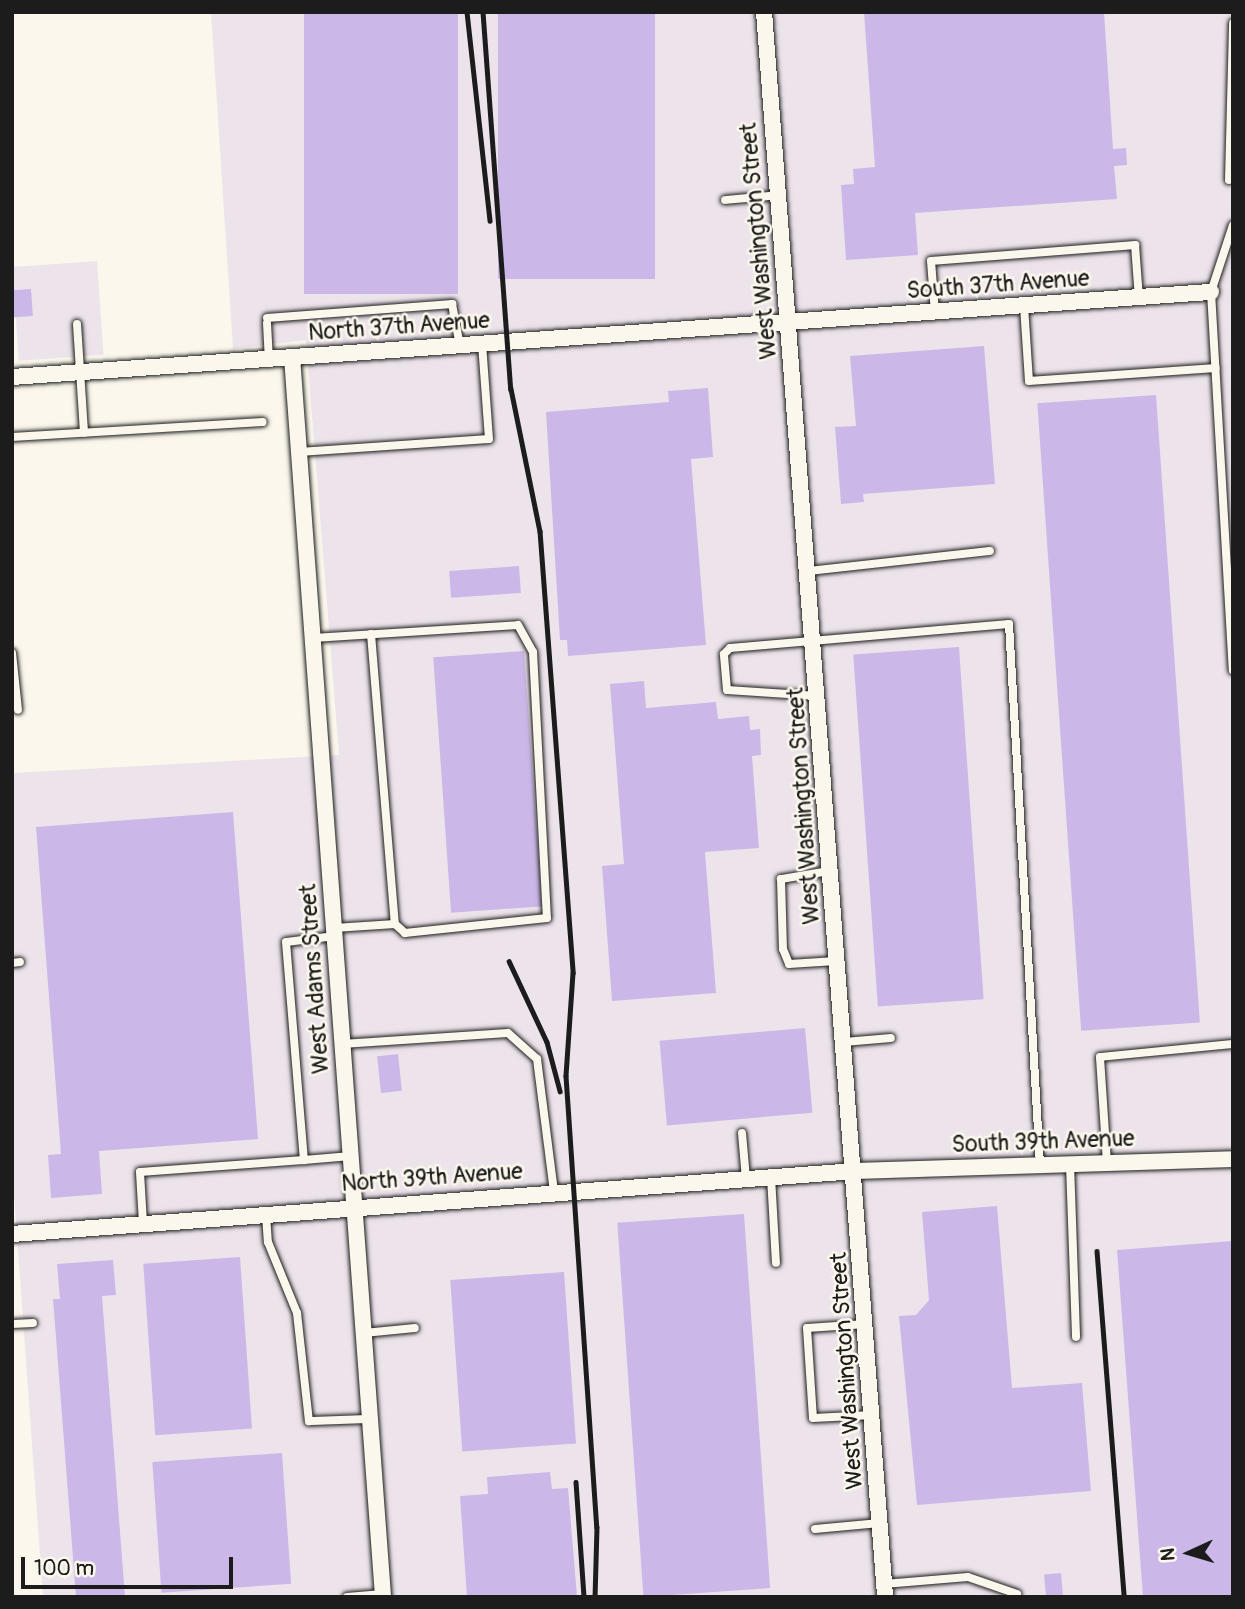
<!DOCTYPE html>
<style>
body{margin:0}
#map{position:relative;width:1245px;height:1609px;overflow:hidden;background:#fbf7ec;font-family:Pangolin,sans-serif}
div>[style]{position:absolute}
.built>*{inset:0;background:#ede4eb;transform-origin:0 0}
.building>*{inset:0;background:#cbb8e8;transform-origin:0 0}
.roads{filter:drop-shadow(0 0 2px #1c1c1c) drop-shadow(0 0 2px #1c1c1c)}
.lane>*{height:8px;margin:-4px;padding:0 4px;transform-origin:4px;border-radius:4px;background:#fbf7ec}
.street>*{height:16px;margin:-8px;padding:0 8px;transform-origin:8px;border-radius:8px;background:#fbf7ec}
.rail>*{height:4.5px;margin:-2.25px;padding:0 2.25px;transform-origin:2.25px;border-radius:2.25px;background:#1c1c1c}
span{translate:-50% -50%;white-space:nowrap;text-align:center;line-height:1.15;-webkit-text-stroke:5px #fbf7ec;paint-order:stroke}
.street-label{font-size:23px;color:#1c1c1c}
.frame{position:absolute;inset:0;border:14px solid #1c1c1c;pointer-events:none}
.north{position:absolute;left:1154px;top:1518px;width:70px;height:70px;-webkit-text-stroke:5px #fbf7ec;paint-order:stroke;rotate:266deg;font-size:19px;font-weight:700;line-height:28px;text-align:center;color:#1c1c1c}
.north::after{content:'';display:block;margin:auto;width:24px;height:32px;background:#1c1c1c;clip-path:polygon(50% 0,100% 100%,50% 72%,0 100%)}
.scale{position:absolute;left:21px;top:1557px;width:212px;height:32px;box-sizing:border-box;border:4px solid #1c1c1c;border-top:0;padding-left:9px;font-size:21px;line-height:24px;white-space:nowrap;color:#1c1c1c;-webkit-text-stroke:5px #fbf7ec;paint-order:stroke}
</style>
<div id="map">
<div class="built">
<div style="clip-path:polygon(211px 12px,1233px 12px,1233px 1597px,43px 1597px,12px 1167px,12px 773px,339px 755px,306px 340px,233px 349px)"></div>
<div style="left:97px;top:261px;width:94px;height:85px;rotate:86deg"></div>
</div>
<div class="building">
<div style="left:304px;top:12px;width:154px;height:282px"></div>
<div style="left:498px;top:12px;width:157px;height:267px"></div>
<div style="clip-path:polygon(864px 12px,1104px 12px,1113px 149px,1126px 148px,1127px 165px,1114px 166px,1117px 199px,915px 213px,918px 255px,846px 260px,841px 185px,854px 184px,853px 169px,875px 167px)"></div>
<div style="left:31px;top:289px;width:27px;height:19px;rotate:86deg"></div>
<div style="clip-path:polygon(984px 346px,995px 484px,863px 494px,864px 502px,841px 504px,835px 427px,856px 426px,850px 356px)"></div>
<div style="clip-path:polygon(708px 388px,713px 457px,691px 459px,706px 645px,568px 656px,567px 640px,560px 640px,546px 412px,669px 402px,668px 391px)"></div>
<div style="left:1156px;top:395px;width:629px;height:119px;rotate:86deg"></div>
<div style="left:519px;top:566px;width:27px;height:70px;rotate:86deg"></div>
<div style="left:959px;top:647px;width:353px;height:106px;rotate:86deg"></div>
<div style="left:524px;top:651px;width:256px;height:91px;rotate:86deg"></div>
<div style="clip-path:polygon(644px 681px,646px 708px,716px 702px,718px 719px,749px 716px,750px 730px,760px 729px,761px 755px,752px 756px,759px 848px,705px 852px,716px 993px,612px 1001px,602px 866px,624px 864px,610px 684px)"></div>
<div style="clip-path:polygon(233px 812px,258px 1139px,99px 1151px,102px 1194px,51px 1198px,48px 1155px,61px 1154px,36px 827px)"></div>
<div style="left:805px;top:1028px;width:85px;height:146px;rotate:85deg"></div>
<div style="left:398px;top:1054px;width:37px;height:21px;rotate:84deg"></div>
<div style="clip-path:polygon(997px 1206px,1012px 1388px,1082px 1383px,1091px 1491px,917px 1505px,899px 1316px,916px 1315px,929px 1300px,922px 1212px)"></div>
<div style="left:744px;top:1214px;width:375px;height:127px;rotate:86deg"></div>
<div style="clip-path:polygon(1233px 1241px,1233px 1597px,1143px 1597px,1117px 1250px)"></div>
<div style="left:240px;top:1257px;width:172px;height:97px;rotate:86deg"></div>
<div style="clip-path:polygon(113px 1260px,116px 1295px,102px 1296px,125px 1597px,76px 1597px,53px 1299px,60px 1299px,57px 1264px)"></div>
<div style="left:564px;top:1272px;width:172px;height:114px;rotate:86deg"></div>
<div style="left:282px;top:1453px;width:131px;height:130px;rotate:86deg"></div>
<div style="clip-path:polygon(550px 1472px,552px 1489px,568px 1488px,577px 1597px,467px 1597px,460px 1496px,488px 1494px,487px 1477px)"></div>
<div style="left:1061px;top:1573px;width:24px;height:17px;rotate:85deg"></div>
</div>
<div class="roads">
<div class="lane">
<div style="left:1229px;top:180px;width:157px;rotate:-88.5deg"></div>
<div style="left:725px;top:200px;width:54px;rotate:-5.3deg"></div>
<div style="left:1233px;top:225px;width:71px;rotate:108.2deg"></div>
<div style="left:1211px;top:292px;width:379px;rotate:86.7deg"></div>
<div style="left:1024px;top:306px;width:75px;rotate:86.2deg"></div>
<div style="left:1029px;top:381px;width:187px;rotate:-4deg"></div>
<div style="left:935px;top:313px;width:52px;rotate:-94.4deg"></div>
<div style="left:931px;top:261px;width:205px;rotate:-4.5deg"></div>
<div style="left:1135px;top:245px;width:53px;rotate:85.7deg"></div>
<div style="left:267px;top:318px;width:186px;rotate:-4.3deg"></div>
<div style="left:452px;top:304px;width:43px;rotate:79.2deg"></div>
<div style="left:267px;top:323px;width:36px;rotate:87deg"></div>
<div style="left:77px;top:324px;width:109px;rotate:86.3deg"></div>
<div style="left:12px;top:437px;width:251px;rotate:-3.4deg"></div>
<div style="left:299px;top:452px;width:190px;rotate:-3.9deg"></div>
<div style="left:489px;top:439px;width:95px;rotate:-94.2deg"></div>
<div style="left:808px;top:571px;width:183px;rotate:-6.3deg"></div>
<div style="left:371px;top:634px;width:291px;rotate:85.3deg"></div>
<div style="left:313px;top:638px;width:205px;rotate:-3.6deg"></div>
<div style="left:518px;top:625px;width:31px;rotate:61deg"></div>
<div style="left:533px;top:652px;width:266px;rotate:87deg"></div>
<div style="left:547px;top:918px;width:143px;rotate:174deg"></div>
<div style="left:405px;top:933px;width:13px;rotate:-138deg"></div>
<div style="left:395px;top:924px;width:61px;rotate:176.2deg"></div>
<div style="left:12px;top:653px;width:57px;rotate:84deg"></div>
<div style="left:818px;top:696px;width:91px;rotate:-176.2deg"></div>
<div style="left:727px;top:690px;width:36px;rotate:-95deg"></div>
<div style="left:724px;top:654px;width:8px;rotate:-45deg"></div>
<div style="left:730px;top:648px;width:280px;rotate:-4.9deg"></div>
<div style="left:1009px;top:624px;width:542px;rotate:86.72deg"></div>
<div style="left:829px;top:871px;width:49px;rotate:170.5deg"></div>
<div style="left:781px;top:879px;width:70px;rotate:88.4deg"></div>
<div style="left:783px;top:949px;width:16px;rotate:68deg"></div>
<div style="left:789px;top:964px;width:47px;rotate:-3.7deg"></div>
<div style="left:335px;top:936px;width:49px;rotate:173deg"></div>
<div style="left:286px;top:942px;width:219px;rotate:85.3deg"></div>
<div style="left:304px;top:1160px;width:47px;rotate:-4.9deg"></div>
<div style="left:12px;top:963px;width:8px;rotate:-7deg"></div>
<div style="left:845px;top:1042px;width:46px;rotate:-5deg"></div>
<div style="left:342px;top:1044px;width:166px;rotate:-3.8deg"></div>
<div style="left:508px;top:1033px;width:39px;rotate:42deg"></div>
<div style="left:537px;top:1059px;width:134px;rotate:82.7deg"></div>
<div style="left:742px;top:1133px;width:46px;rotate:85deg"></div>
<div style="left:1107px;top:1163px;width:106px;rotate:-93.8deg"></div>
<div style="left:1100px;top:1057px;width:134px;rotate:-5.6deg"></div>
<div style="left:1070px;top:1164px;width:173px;rotate:88deg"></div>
<div style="left:771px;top:1177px;width:86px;rotate:86.7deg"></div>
<div style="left:266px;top:1215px;width:27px;rotate:86deg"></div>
<div style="left:268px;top:1242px;width:77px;rotate:67.8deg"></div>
<div style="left:297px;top:1313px;width:109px;rotate:83.7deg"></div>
<div style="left:309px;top:1421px;width:61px;rotate:-1.9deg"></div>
<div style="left:143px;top:1223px;width:51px;rotate:-93.4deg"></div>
<div style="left:140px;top:1172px;width:164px;rotate:-4.2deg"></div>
<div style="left:12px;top:1324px;width:21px;rotate:-3deg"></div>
<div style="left:866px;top:1324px;width:59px;rotate:176.1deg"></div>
<div style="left:807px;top:1328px;width:90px;rotate:86.2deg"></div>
<div style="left:813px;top:1418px;width:60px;rotate:-2.9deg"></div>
<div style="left:364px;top:1333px;width:51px;rotate:-5.6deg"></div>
<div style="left:815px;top:1529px;width:65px;rotate:-5.3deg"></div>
<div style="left:884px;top:1584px;width:84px;rotate:-4.8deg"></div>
<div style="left:968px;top:1577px;width:52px;rotate:19.1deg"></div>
<div style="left:347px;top:1597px;width:36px;rotate:-5deg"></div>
</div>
<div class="street">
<div style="left:764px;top:12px;width:1590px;rotate:85.63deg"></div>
<div style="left:292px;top:357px;width:1243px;rotate:85.8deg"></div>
<div style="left:12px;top:377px;width:1202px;rotate:-4.06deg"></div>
<div style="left:12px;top:1234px;width:845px;rotate:-4.27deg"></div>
<div style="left:855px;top:1171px;width:378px;rotate:-1.8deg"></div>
</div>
</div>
<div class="rail">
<div style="left:467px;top:12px;width:210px;rotate:83.7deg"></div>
<div style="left:483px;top:12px;width:378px;rotate:85.8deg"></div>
<div style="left:511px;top:389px;width:145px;rotate:78.5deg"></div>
<div style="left:540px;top:531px;width:443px;rotate:85.7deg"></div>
<div style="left:573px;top:973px;width:103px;rotate:93.9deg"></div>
<div style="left:566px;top:1076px;width:452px;rotate:86.1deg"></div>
<div style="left:597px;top:1527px;width:70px;rotate:91.6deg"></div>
<div style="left:509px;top:961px;width:89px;rotate:64.9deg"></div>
<div style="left:547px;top:1042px;width:51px;rotate:75.1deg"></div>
<div style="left:1097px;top:1251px;width:347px;rotate:85.5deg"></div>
<div style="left:576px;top:1482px;width:115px;rotate:86deg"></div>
</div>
<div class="street-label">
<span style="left:759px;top:241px;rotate:-95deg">West Washington Street</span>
<span style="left:998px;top:285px;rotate:-4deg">South 37th Avenue</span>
<span style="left:399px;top:327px;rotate:-4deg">North 37th Avenue</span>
<span style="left:804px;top:806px;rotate:-94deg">West Washington Street</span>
<span style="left:315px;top:979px;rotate:-94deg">West Adams Street</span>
<span style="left:1043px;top:1142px;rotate:-2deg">South 39th Avenue</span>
<span style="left:432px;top:1178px;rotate:-4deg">North 39th Avenue</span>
<span style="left:847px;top:1371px;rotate:-94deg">West Washington Street</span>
</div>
<div class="frame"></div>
<div class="north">N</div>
<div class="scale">100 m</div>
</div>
